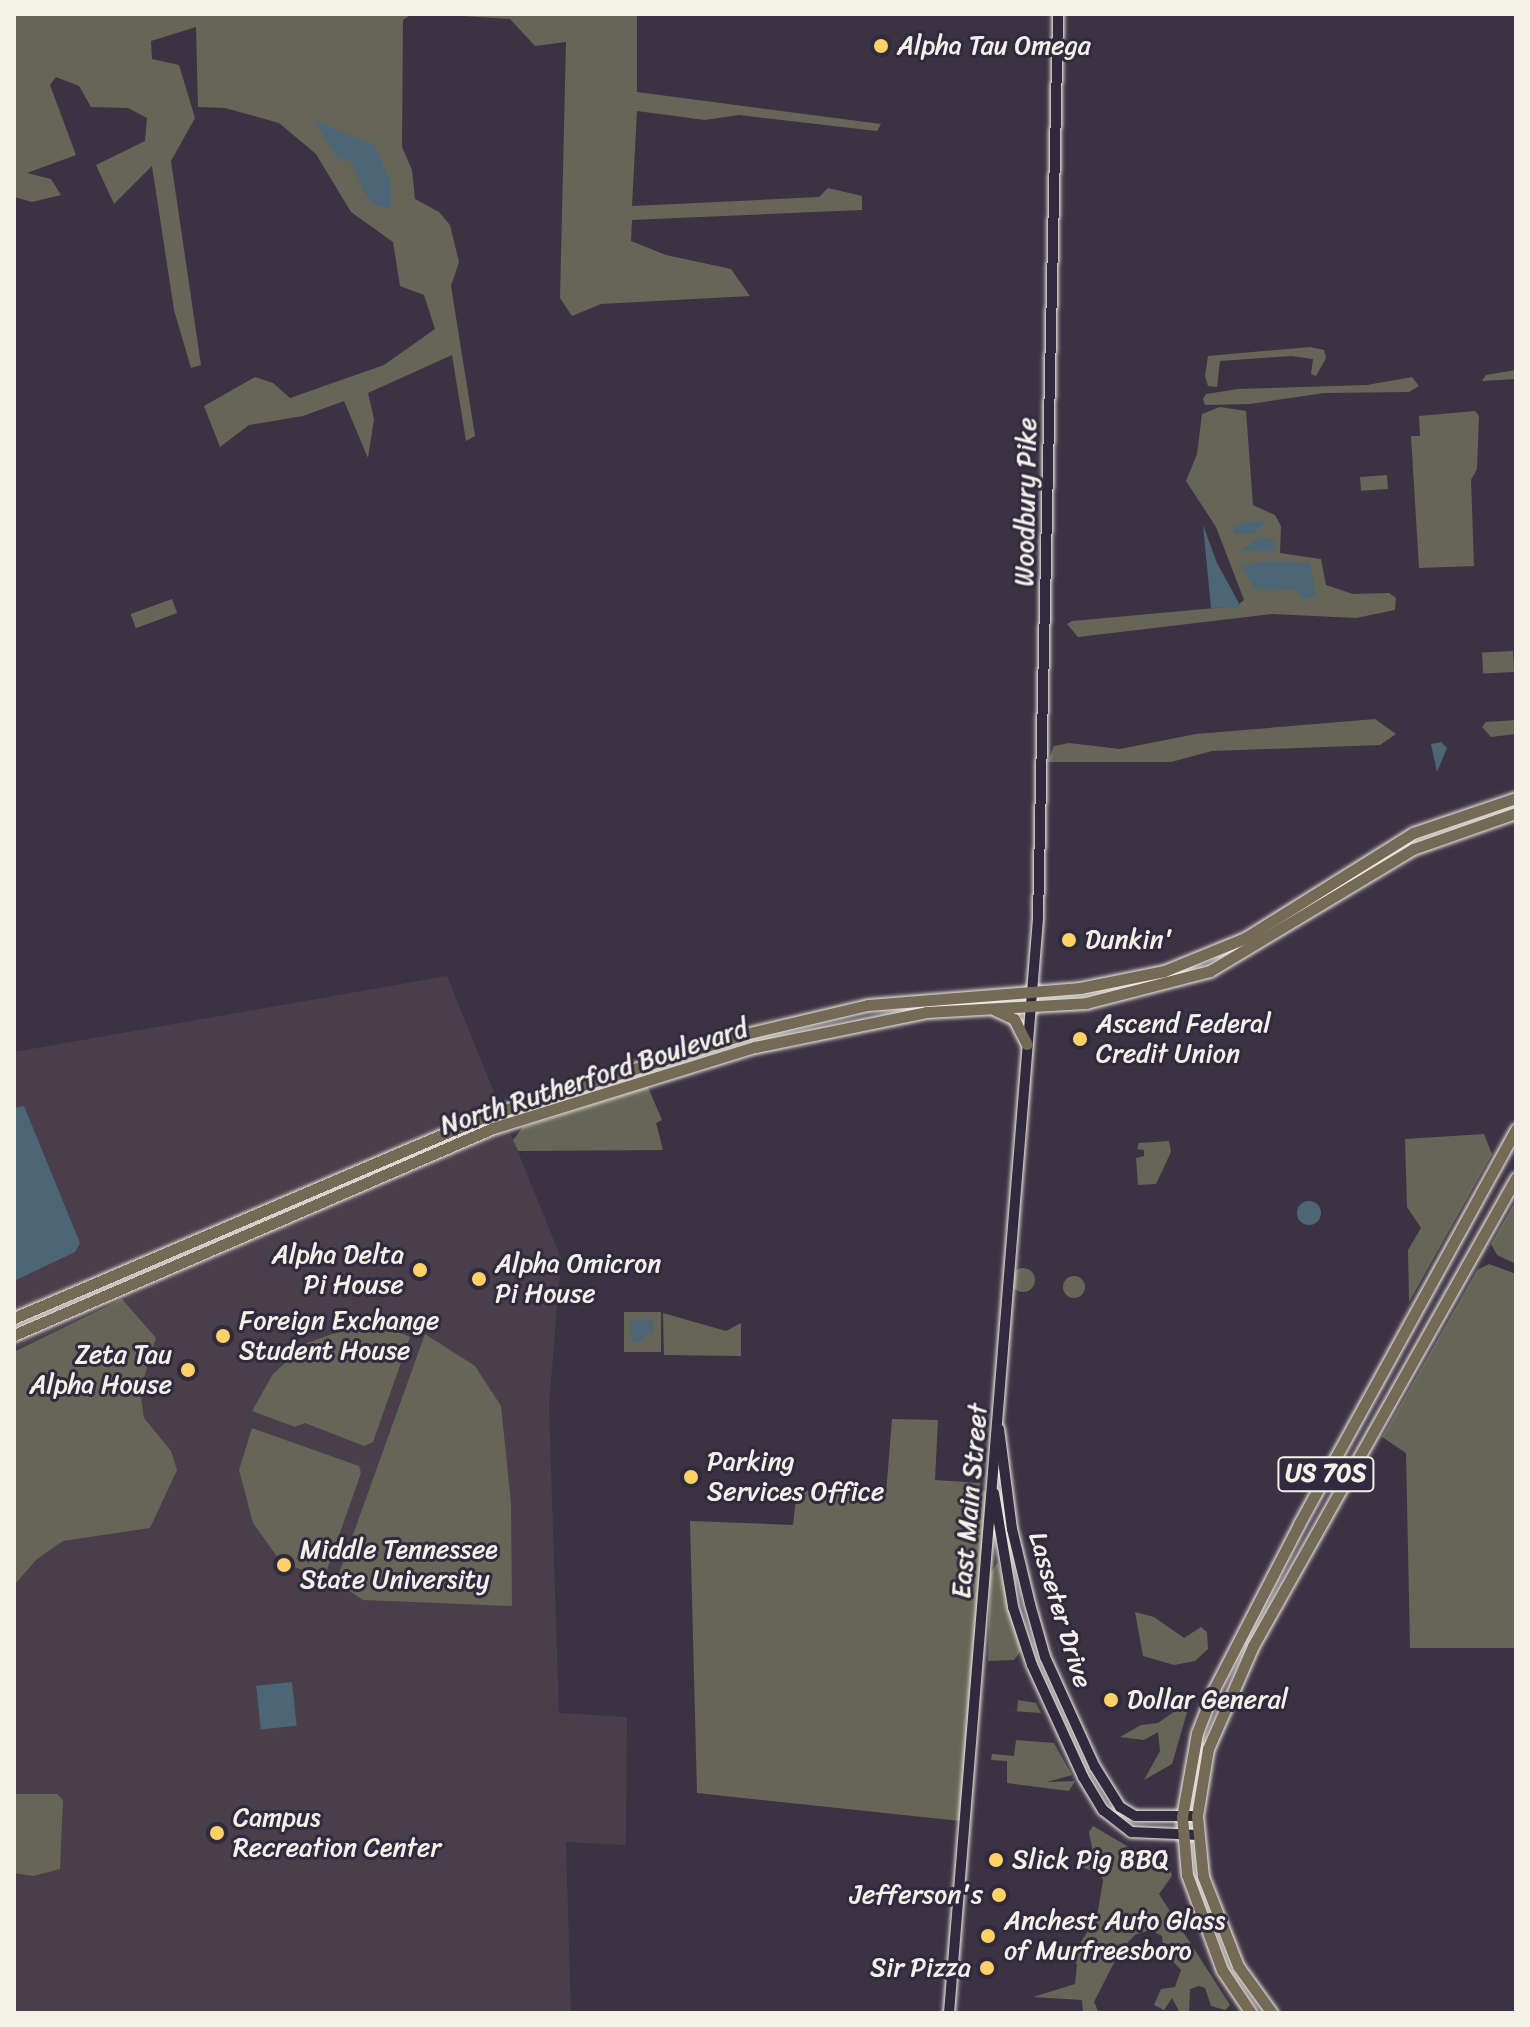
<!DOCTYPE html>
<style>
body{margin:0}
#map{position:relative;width:1530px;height:2027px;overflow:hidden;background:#3b3343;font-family:Sriracha,sans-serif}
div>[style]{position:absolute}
.built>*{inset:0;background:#493e4a}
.green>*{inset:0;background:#656657;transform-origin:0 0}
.round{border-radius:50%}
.water>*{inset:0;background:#4d6676;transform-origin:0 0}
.roads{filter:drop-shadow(0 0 2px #f4f1e8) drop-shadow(0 0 2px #f4f1e8)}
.secondary>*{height:10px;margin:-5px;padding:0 5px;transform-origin:5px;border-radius:5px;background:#2f2a3d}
.primary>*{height:11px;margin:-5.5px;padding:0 5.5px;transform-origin:5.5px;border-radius:5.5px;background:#756a55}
.dots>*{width:22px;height:22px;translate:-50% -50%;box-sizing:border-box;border:4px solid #2f2a3d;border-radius:50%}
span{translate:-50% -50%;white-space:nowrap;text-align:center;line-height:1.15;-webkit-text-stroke:6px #2f2a3d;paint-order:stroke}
.shield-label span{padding:2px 6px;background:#2f2a3d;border:2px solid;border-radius:6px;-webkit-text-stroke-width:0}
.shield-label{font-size:24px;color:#f4f1e8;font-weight:700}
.poi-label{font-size:26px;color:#f4f1e8}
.left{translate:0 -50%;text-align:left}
.right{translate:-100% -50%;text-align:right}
.street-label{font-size:26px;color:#f4f1e8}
.frame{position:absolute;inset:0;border:16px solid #f4f1e8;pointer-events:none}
</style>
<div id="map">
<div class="built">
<div style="clip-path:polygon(447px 976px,561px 1258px,549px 1406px,559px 1713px,627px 1717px,626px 1845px,566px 1842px,571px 2013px,14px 2013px,14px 1052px)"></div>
</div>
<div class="green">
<div style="clip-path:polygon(14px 14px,412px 14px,403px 20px,402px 147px,412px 170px,415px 199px,439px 212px,450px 225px,459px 262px,451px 286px,475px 436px,466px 441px,452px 355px,368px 393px,374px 419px,368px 458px,344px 401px,303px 416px,249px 425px,220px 447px,204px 406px,255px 377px,273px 383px,290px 398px,384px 365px,435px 329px,424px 295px,400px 286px,393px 242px,351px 212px,316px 154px,279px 123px,225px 108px,198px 107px,196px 27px,151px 41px,152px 59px,179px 65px,195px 118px,171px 161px,201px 365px,191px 368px,174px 310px,152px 166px,114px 204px,96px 165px,145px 141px,147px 118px,128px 108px,91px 107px,79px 86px,56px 77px,50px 85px,76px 155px,27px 173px,51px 179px,61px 195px,32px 202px,14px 197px)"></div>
<div style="clip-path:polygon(432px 14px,637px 14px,637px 92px,881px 124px,877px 131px,739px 115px,705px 120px,637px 111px,632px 206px,819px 197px,828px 188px,862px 196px,862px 210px,632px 220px,631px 241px,666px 255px,731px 269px,750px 296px,601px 304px,572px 316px,560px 298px,566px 42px,535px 46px,510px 19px)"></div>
<div style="clip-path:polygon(1310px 347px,1324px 350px,1326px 358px,1316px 376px,1311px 374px,1313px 359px,1291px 356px,1220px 361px,1217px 387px,1208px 386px,1205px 376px,1208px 356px)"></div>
<div style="clip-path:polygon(1516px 370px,1516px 379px,1482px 381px,1486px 375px)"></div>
<div style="clip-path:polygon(1412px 377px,1419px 386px,1409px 392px,1324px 393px,1250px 404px,1205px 405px,1203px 399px,1206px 394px,1238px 389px,1367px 385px)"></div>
<div style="clip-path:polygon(1220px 407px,1246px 411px,1253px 505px,1275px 515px,1281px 526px,1280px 553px,1321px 559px,1326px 585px,1353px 594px,1389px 593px,1396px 598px,1395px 610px,1356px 618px,1272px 614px,1078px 637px,1067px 624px,1072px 621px,1237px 606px,1244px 600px,1216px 527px,1186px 481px,1197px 454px,1202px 414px)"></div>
<div style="clip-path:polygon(1475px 411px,1479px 416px,1477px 469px,1471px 480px,1474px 566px,1419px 568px,1411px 436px,1420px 436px,1419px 416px)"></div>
<div style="left:1387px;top:475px;width:14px;height:27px;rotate:86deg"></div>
<div style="left:172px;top:599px;width:15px;height:44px;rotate:70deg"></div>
<div style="left:1513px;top:651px;width:21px;height:31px;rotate:87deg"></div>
<div style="clip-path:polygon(1375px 719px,1396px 734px,1380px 745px,1212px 751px,1171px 762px,1048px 762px,1054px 746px,1069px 743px,1120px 749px,1196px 734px)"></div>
<div style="clip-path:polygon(1516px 720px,1516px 734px,1491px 737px,1482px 727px,1486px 722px)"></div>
<div style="clip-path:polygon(648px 1087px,662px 1120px,656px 1123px,663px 1150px,518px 1151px,513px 1140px,523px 1127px)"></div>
<div style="clip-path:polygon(1484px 1134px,1492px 1154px,1409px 1302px,1408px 1250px,1421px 1228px,1407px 1207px,1405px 1139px)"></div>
<div style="clip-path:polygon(1169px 1141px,1171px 1152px,1156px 1184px,1138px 1185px,1136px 1158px,1144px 1156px,1144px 1150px,1137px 1149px,1139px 1143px)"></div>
<div style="clip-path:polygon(1516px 1200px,1516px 1264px,1497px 1255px,1491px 1244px)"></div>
<div style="clip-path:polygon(1489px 1264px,1516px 1274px,1516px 1648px,1410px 1648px,1406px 1453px,1382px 1437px,1477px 1270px)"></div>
<div class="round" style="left:1011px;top:1268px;width:24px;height:24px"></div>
<div class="round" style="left:1063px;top:1276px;width:22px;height:22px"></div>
<div style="clip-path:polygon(122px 1299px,156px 1338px,140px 1391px,144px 1418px,171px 1451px,177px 1470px,150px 1528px,63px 1541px,37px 1559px,14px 1585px,14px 1352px)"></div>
<div style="left:624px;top:1312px;width:37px;height:40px"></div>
<div style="clip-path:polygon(663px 1313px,726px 1331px,741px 1323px,741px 1356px,664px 1355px)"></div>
<div style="clip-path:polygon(380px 1324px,410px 1337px,373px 1442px,364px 1446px,305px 1423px,295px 1427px,252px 1411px,273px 1374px,307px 1343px,352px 1327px)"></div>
<div style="clip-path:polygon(425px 1334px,475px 1366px,501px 1406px,511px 1503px,512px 1606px,363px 1600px,336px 1582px)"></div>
<div style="clip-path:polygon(892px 1419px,938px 1420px,935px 1480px,980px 1483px,980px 1490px,986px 1491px,960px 1821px,697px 1793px,690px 1521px,793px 1525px,797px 1490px,886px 1493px)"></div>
<div style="clip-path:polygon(252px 1428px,359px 1466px,361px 1473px,324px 1578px,281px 1562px,253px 1523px,239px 1470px)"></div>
<div style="clip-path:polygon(998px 1562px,1021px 1651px,1014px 1660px,988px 1661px,990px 1574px)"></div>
<div style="clip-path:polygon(1135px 1612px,1154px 1617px,1184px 1638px,1201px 1627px,1207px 1632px,1208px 1649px,1195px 1661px,1174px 1665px,1143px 1656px)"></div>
<div style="clip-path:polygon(1018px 1700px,1036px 1703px,1041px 1713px,985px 1709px,1017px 1711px)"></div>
<div style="clip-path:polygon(1185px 1704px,1188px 1709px,1172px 1764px,1144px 1780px,1160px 1751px,1158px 1732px,1144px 1740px,1120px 1737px,1141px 1725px,1158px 1723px)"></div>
<div style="clip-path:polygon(1016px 1740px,1054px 1743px,1072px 1775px,1047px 1782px,1075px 1781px,1069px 1791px,1007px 1783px,1007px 1761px,991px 1760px,992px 1754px,1014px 1756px)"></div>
<div style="clip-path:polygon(14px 1794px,57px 1794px,63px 1800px,60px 1869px,33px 1876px,14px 1873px)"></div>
<div style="clip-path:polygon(1093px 1826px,1132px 1849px,1166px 1851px,1172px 1876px,1159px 1894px,1230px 2005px,1225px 2010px,1211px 2006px,1205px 1988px,1199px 1986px,1190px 1989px,1189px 2013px,1180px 2013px,1172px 1998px,1164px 2010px,1154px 2005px,1161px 1989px,1175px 1987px,1181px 1970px,1164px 1952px,1162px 1936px,1150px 1930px,1135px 1935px,1121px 1949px,1094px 2002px,1099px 2013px,1083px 2013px,1082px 2000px,1033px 1997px,1075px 1984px,1077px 1964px,1062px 1955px,1078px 1947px,1097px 1916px,1103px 1881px,1101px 1874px,1084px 1868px,1093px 1853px,1089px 1832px)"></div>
</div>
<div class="water">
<div style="clip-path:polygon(314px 120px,374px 145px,391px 183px,391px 208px,376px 206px,367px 197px,351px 162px,335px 155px)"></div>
<div style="clip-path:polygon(1265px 521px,1255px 533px,1234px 534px,1233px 528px,1245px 522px)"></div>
<div style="clip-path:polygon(1203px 525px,1217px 563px,1241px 607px,1211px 608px)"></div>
<div style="clip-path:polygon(1261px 537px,1273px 540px,1276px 551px,1239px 551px)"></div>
<div style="clip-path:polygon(1268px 561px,1310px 563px,1316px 596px,1302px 599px,1299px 592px,1285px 589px,1255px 589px,1241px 566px)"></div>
<div style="clip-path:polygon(1441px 742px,1447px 748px,1437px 772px,1431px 744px)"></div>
<div style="clip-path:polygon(24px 1106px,80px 1243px,75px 1252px,14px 1281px,14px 1108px)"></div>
<div class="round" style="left:1297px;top:1201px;width:24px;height:24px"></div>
<div style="clip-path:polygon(631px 1320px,653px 1320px,653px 1334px,645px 1334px,644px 1341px,631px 1342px)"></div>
<div style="left:292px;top:1682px;width:44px;height:36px;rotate:84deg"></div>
</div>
<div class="roads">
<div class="secondary">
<div style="left:999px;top:1429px;width:101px;rotate:82.6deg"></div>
<div style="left:1012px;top:1529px;width:77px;rotate:76.5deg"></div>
<div style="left:1030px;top:1604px;width:55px;rotate:74.2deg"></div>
<div style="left:1045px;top:1657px;width:121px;rotate:65.6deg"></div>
<div style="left:1095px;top:1767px;width:47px;rotate:58deg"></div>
<div style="left:1120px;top:1807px;width:17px;rotate:31deg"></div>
<div style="left:1135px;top:1816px;width:62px"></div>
<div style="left:994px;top:1493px;width:116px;rotate:80.5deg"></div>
<div style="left:1013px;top:1607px;width:61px;rotate:71.9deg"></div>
<div style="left:1032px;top:1665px;width:123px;rotate:65.5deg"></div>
<div style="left:1083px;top:1777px;width:39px;rotate:59deg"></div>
<div style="left:1103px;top:1810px;width:36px;rotate:38deg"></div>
<div style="left:1131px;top:1832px;width:67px;rotate:2.6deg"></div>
<div style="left:949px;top:2013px;width:1099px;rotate:-85.35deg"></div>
<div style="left:1038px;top:918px;width:904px;rotate:-88.73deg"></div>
</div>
<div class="primary">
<div style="left:995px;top:1010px;width:21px;rotate:25deg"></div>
<div style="left:1014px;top:1019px;width:28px;rotate:63deg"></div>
<div style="left:14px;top:1318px;width:516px;rotate:-23.18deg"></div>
<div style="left:488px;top:1115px;width:269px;rotate:-17.5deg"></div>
<div style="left:745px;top:1034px;width:126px;rotate:-13.3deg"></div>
<div style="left:868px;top:1005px;width:213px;rotate:-4.6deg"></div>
<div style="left:1080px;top:988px;width:86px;rotate:-11.4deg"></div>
<div style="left:1164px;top:971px;width:87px;rotate:-22.2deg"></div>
<div style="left:1245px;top:938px;width:198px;rotate:-32deg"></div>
<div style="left:1413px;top:833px;width:109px;rotate:-18.8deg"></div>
<div style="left:14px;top:1335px;width:522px;rotate:-23.37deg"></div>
<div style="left:493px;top:1128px;width:274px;rotate:-17.2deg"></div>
<div style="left:755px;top:1047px;width:176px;rotate:-11.5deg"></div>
<div style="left:927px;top:1012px;width:159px;rotate:-3.2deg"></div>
<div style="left:1086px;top:1003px;width:128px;rotate:-14.5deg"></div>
<div style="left:1210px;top:971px;width:237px;rotate:-31deg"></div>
<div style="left:1413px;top:849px;width:109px;rotate:-19.3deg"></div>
<div style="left:1251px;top:2013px;width:52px;rotate:-124deg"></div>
<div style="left:1222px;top:1970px;width:101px;rotate:-110.2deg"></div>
<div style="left:1187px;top:1875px;width:58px;rotate:-94.9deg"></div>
<div style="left:1182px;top:1817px;width:85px;rotate:-79.9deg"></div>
<div style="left:1197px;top:1733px;width:47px;rotate:-68.9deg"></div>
<div style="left:1214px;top:1689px;width:186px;rotate:-62.7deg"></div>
<div style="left:1299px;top:1524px;width:451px;rotate:-61.2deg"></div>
<div style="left:1272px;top:2013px;width:58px;rotate:-125.9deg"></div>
<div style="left:1238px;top:1966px;width:97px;rotate:-111.3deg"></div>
<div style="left:1203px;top:1876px;width:60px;rotate:-95.7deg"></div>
<div style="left:1197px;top:1816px;width:68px;rotate:-80.7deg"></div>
<div style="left:1208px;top:1749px;width:112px;rotate:-66.4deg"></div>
<div style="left:1253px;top:1646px;width:537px;rotate:-60.67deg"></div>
</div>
</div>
<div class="dots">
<div style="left:881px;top:46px;background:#ffd166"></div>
<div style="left:1069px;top:940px;background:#ffd166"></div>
<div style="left:1080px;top:1039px;background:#ffd166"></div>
<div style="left:420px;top:1270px;background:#ffd166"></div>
<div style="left:479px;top:1279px;background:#ffd166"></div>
<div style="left:223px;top:1336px;background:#ffd166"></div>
<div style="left:188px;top:1370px;background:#ffd166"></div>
<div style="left:691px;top:1477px;background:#ffd166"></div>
<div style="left:284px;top:1565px;background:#ffd166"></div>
<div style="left:1111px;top:1700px;background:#ffd166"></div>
<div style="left:217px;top:1833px;background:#ffd166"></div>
<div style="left:996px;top:1860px;background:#ffd166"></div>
<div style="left:999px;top:1895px;background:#ffd166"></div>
<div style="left:988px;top:1936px;background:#ffd166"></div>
<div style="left:987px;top:1968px;background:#ffd166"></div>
</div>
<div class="shield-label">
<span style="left:1326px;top:1474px">US 70S</span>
</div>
<div class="poi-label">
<span class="left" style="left:897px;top:46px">Alpha Tau Omega</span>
<span class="left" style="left:1085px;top:940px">Dunkin'</span>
<span class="left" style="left:1096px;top:1039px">Ascend Federal<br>Credit Union</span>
<span class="right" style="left:404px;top:1270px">Alpha Delta<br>Pi House</span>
<span class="left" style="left:495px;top:1279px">Alpha Omicron<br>Pi House</span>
<span class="left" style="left:239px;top:1336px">Foreign Exchange<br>Student House</span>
<span class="right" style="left:172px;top:1370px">Zeta Tau<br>Alpha House</span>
<span class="left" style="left:707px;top:1477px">Parking<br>Services Office</span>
<span class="left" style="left:300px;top:1565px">Middle Tennessee<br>State University</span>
<span class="left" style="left:1127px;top:1700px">Dollar General</span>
<span class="left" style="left:233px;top:1833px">Campus<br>Recreation Center</span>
<span class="left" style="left:1012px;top:1860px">Slick Pig BBQ</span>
<span class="right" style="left:983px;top:1895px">Jefferson's</span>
<span class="left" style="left:1004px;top:1936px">Anchest Auto Glass<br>of Murfreesboro</span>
<span class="right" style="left:971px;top:1968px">Sir Pizza</span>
</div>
<div class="street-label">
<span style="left:1026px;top:502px;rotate:-89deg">Woodbury Pike</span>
<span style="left:594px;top:1077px;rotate:-18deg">North Rutherford Boulevard</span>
<span style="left:970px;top:1501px;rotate:-85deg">East Main Street</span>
<span style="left:1060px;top:1610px;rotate:73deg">Lasseter Drive</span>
</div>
<div class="frame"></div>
</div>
